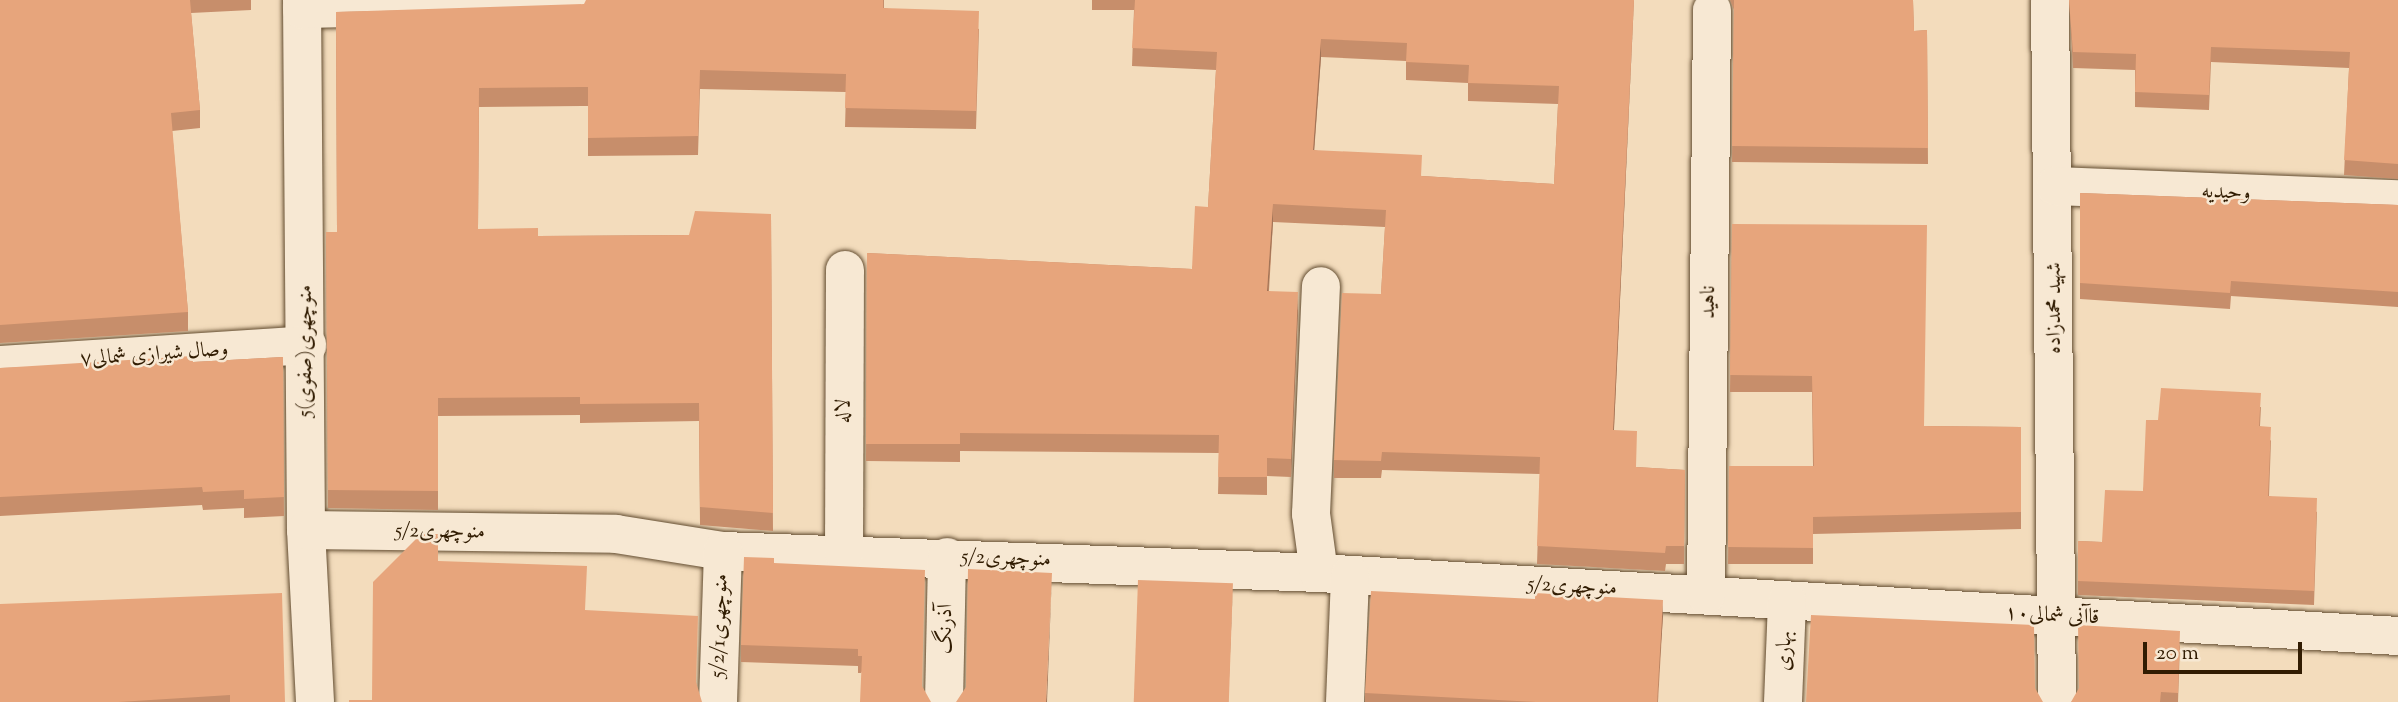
<!DOCTYPE html>
<meta charset="utf-8">
<style>
body{margin:0}
#map{position:relative;width:2398px;height:702px;overflow:hidden;background:#f3dcbc;font-family:"Sorts Mill Goudy",Amiri,serif}
div>[style]{position:absolute}
.roads{filter:drop-shadow(0 0 2px #624c30) drop-shadow(0 0 2px #624c30)}
.minor>*{height:38px;margin:-19px;padding:0 19px;transform-origin:19px;border-radius:19px;background:#f7e8d3}
.wall>*{inset:0;background:#c78e6b}
.shaded-wall>*{inset:0;background:#a27457}
.building>*{inset:0;background:#e7a57c;transform-origin:0 0}
span{translate:-50% -50%;white-space:nowrap;text-align:center;line-height:1.15;-webkit-text-stroke:5px #f7e8d3;paint-order:stroke}
.street-label{font-size:21px;color:#311c02}
.scale{position:absolute;left:2143px;top:642px;width:159px;height:32px;box-sizing:border-box;border:4px solid #311c02;border-top:0;padding-left:9px;font-size:21px;line-height:24px;white-space:nowrap;color:#311c02;-webkit-text-stroke:5px #f7e8d3;paint-order:stroke}
</style>
<div id="map">
<div class="roads">
<div class="minor">
<div style="left:302px;top:0;width:530px;rotate:89.57deg"></div>
<div style="left:306px;top:530px;width:172px;rotate:87deg"></div>
<div style="left:2050px;top:0;width:702px;rotate:89.43deg"></div>
<div style="left:302px;top:9px;width:271px;rotate:-1.3deg"></div>
<div style="left:2055px;top:186px;width:343px;rotate:2.2deg"></div>
<div style="left:0;top:365px;width:308px;rotate:-3.7deg"></div>
<div style="left:306px;top:530px;width:310px;rotate:0.7deg"></div>
<div style="left:616px;top:534px;width:108px;rotate:9deg"></div>
<div style="left:723px;top:551px;width:596px;rotate:2.11deg"></div>
<div style="left:1319px;top:573px;width:1081px;rotate:3.34deg"></div>
<div style="left:844px;top:553px;width:283px;rotate:-89.8deg"></div>
<div style="left:1319px;top:573px;width:60px;rotate:-97.7deg"></div>
<div style="left:1311px;top:514px;width:228px;rotate:-87.5deg"></div>
<div style="left:1706px;top:595px;width:585px;rotate:-89.41deg"></div>
<div style="left:718px;top:702px;width:151px;rotate:-88.1deg"></div>
<div style="left:944px;top:702px;width:145px;rotate:-88.8deg"></div>
<div style="left:1345px;top:702px;width:127px;rotate:-87.7deg"></div>
<div style="left:1783px;top:702px;width:101px;rotate:-87.7deg"></div>
</div>
</div>
<div class="wall">
<div style="clip-path:polygon(0 0,251px 0,251px 10px,191px 13px,200px 110px,200px 128px,172px 131px,188px 312px,188px 331px,0 343px)"></div>
<div style="clip-path:polygon(884px 0,884px 8px,979px 29px,976px 129px,845px 127px,846px 92px,700px 89px,698px 155px,588px 156px,588px 106px,479px 107px,478px 229px,538px 236px,689px 235px,771px 214px,773px 531px,700px 525px,699px 421px,580px 423px,580px 415px,438px 416px,438px 510px,328px 508px,326px 232px,337px 232px,336px 12px)"></div>
<div style="clip-path:polygon(evenodd,1092px 0,1634px 0,1614px 430px,1636px 467px,1685px 470px,1684px 564px,1666px 564px,1665px 571px,1537px 564px,1540px 474px,1382px 470px,1381px 478px,1334px 478px,1334px 460px,1381px 294px,1385px 227px,1273px 222px,1269px 291px,1298px 310px,1291px 477px,1267px 476px,1267px 495px,1218px 494px,1219px 453px,960px 451px,960px 462px,866px 461px,867px 253px,1192px 269px,1208px 207px,1216px 70px,1132px 66px,1134px 10px,1092px 10px,1092px 0,1321px 57px,1406px 61px,1406px 80px,1468px 83px,1468px 101px,1558px 104px,1554px 184px,1422px 176px,1314px 150px,1321px 57px)"></div>
<div style="clip-path:polygon(1730px 0,1913px 0,1914px 31px,1927px 30px,1928px 164px,1732px 162px,1734px 10px)"></div>
<div style="clip-path:polygon(2069px 0,2398px 0,2398px 179px,2344px 175px,2349px 68px,2211px 62px,2209px 110px,2135px 107px,2135px 70px,2073px 68px)"></div>
<div style="clip-path:polygon(2080px 193px,2398px 205px,2398px 307px,2231px 296px,2230px 309px,2080px 299px)"></div>
<div style="clip-path:polygon(1732px 224px,1924px 426px,2021px 427px,2021px 529px,1813px 534px,1813px 564px,1728px 564px,1729px 466px,1813px 466px,1812px 392px,1730px 392px)"></div>
<div style="clip-path:polygon(283px 357px,284px 516px,244px 518px,244px 508px,203px 510px,202px 505px,0 516px,0 368px,193px 362px)"></div>
<div style="clip-path:polygon(2261px 407px,2260px 426px,2271px 441px,2269px 496px,2317px 512px,2314px 605px,2078px 595px,2078px 541px,2102px 542px,2143px 491px,2158px 420px)"></div>
<div style="clip-path:polygon(925px 570px,861px 673px,858px 673px,858px 666px,741px 662px,741px 645px)"></div>
<div style="clip-path:polygon(0 604px,285px 702px,0 702px)"></div>
<div style="clip-path:polygon(1663px 615px,1658px 702px,1365px 702px,1365px 693px)"></div>
<div style="clip-path:polygon(2180px 645px,2178px 702px,2071px 702px)"></div>
</div>
<div class="shaded-wall">
<div style="clip-path:polygon(1634px 0,1613px 448px,1613px 430px)"></div>
<div style="clip-path:polygon(1321px 39px,1321px 57px,1313px 167px,1313px 150px)"></div>
<div style="clip-path:polygon(1273px 204px,1273px 222px,1267px 309px,1267px 291px)"></div>
<div style="clip-path:polygon(1298px 292px,1298px 310px,1291px 477px,1291px 459px)"></div>
<div style="clip-path:polygon(1052px 573px,1047px 702px,1046px 702px)"></div>
<div style="clip-path:polygon(1233px 584px,1228px 702px,1227px 702px)"></div>
<div style="clip-path:polygon(1663px 600px,1663px 615px,1657px 702px)"></div>
</div>
<div class="building">
<div style="clip-path:polygon(0 0,190px 0,200px 110px,171px 113px,188px 312px,0 325px)"></div>
<div style="clip-path:polygon(586px 0,883px 0,883px 8px,979px 11px,976px 111px,845px 108px,846px 74px,700px 70px,698px 136px,588px 138px,588px 87px,479px 88px,478px 229px,538px 228px,538px 236px,689px 235px,695px 211px,771px 214px,773px 513px,700px 507px,699px 403px,580px 404px,580px 397px,438px 398px,438px 491px,328px 490px,326px 232px,337px 232px,336px 12px,584px 4px)"></div>
<div style="clip-path:polygon(evenodd,1135px 0,1634px 0,1613px 430px,1637px 431px,1636px 467px,1685px 470px,1684px 546px,1666px 546px,1665px 553px,1537px 546px,1540px 457px,1382px 452px,1381px 461px,1334px 460px,1342px 293px,1381px 294px,1386px 210px,1273px 204px,1267px 291px,1298px 292px,1291px 459px,1267px 458px,1267px 477px,1218px 477px,1219px 435px,960px 433px,960px 444px,866px 444px,867px 253px,1192px 269px,1195px 206px,1208px 207px,1217px 52px,1132px 48px,1135px 0,1321px 39px,1407px 43px,1406px 62px,1469px 65px,1468px 83px,1559px 86px,1554px 184px,1421px 176px,1422px 155px,1313px 150px,1321px 39px)"></div>
<div style="clip-path:polygon(1734px 0,1913px 0,1914px 31px,1927px 30px,1928px 148px,1732px 146px)"></div>
<div style="clip-path:polygon(2069px 0,2398px 0,2398px 164px,2344px 160px,2350px 52px,2211px 47px,2209px 95px,2135px 92px,2136px 54px,2073px 52px)"></div>
<div style="clip-path:polygon(2080px 193px,2398px 205px,2398px 292px,2231px 281px,2230px 293px,2080px 283px)"></div>
<div style="clip-path:polygon(1732px 224px,1927px 225px,1924px 426px,2021px 427px,2021px 512px,1813px 517px,1813px 548px,1728px 547px,1729px 466px,1814px 466px,1812px 376px,1730px 375px)"></div>
<div style="clip-path:polygon(192px 356px,193px 362px,283px 357px,284px 497px,244px 499px,244px 490px,203px 492px,202px 487px,0 497px,0 368px)"></div>
<div style="clip-path:polygon(2161px 388px,2261px 393px,2259px 426px,2271px 427px,2268px 496px,2317px 498px,2314px 591px,2078px 581px,2078px 541px,2102px 542px,2105px 490px,2143px 491px,2146px 420px,2158px 420px)"></div>
<div style="clip-path:polygon(421px 534px,438px 534px,438px 561px,587px 566px,585px 610px,698px 616px,696px 682px,702px 702px,349px 702px,349px 700px,372px 700px,373px 582px)"></div>
<div style="clip-path:polygon(744px 557px,774px 558px,774px 563px,925px 570px,922px 686px,931px 702px,860px 702px,862px 656px,858px 656px,858px 649px,741px 645px)"></div>
<div style="clip-path:polygon(968px 569px,1052px 573px,1046px 702px,956px 702px,966px 687px)"></div>
<div style="left:1138px;top:580px;width:95px;height:122px;rotate:2deg"></div>
<div style="clip-path:polygon(1371px 591px,1535px 599px,1535px 593px,1663px 600px,1657px 702px,1536px 702px,1365px 693px)"></div>
<div style="clip-path:polygon(282px 593px,285px 702px,230px 702px,230px 695px,119px 702px,0 702px,0 604px)"></div>
<div style="clip-path:polygon(1811px 615px,2034px 625px,2035px 688px,2043px 702px,1806px 702px)"></div>
<div style="clip-path:polygon(2078px 625px,2180px 631px,2178px 693px,2161px 692px,2160px 702px,2071px 702px,2079px 688px)"></div>
</div>
<div class="street-label">
<span style="left:2226px;top:193px;rotate:2deg">وحیدیه</span>
<span style="left:1709px;top:302px;rotate:-89deg">ناهید</span>
<span style="left:2055px;top:308px;rotate:-90deg">شهید محمدزاده</span>
<span style="left:306px;top:351px;rotate:-90deg">5منوچهری(صفوی)</span>
<span style="left:154px;top:355px;rotate:-4deg">وصال شیرازی شمالی۷</span>
<span style="left:844px;top:411px;rotate:-90deg">لاله</span>
<span style="left:440px;top:532px;rotate:1deg">5/2منوچهری</span>
<span style="left:1006px;top:559px;rotate:2deg">5/2منوچهری</span>
<span style="left:1572px;top:587px;rotate:3deg">5/2منوچهری</span>
<span style="left:2052px;top:616px;rotate:3deg">قاآنی شمالی۱۰</span>
<span style="left:720px;top:626px;rotate:-88deg">5/2/1منوچهری</span>
<span style="left:946px;top:629px;rotate:-89deg">آذرنگ</span>
<span style="left:1785px;top:651px;rotate:-88deg">بهاری</span>
</div>
<div class="scale">20 m</div>
</div>
